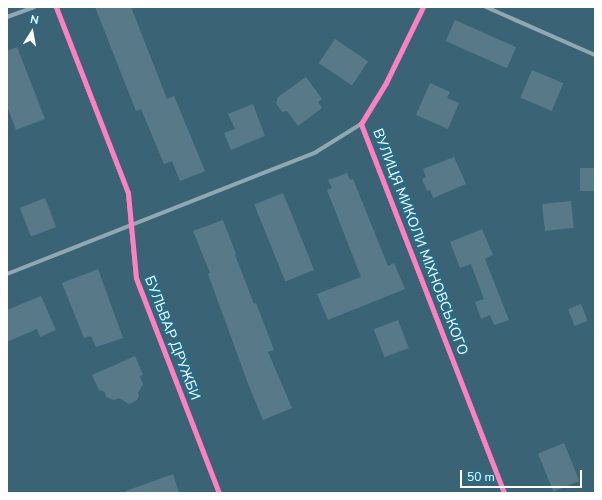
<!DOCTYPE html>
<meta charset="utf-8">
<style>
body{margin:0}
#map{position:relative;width:602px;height:500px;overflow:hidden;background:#3a6476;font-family:"Nunito Sans",sans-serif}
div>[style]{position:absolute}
.building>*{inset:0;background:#587987;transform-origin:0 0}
.street>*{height:4px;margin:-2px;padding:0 2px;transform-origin:2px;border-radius:2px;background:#8fa8b2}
.cycleway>*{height:5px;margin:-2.5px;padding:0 2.5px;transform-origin:2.5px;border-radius:2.5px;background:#ff80c0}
span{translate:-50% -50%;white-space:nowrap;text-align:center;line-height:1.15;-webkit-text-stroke:3.5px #226e8e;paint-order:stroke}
.street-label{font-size:14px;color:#fff}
.frame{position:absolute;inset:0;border:8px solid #fff;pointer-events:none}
.north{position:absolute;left:12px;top:12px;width:40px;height:40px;-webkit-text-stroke:3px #226e8e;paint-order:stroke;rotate:11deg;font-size:11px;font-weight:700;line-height:16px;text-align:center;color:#fff}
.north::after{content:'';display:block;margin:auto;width:14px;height:18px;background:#fff;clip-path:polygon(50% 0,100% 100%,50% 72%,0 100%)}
.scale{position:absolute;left:460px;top:470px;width:122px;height:18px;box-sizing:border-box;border:2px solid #fff;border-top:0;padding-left:5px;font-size:12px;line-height:14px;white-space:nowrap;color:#fff;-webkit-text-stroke:3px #226e8e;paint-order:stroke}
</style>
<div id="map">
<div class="building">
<div style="clip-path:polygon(95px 7px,131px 7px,167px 99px,174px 96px,205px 171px,180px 181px,172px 161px,164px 164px,141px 109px,136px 111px)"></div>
<div style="left:455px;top:20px;width:67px;height:23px;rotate:24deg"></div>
<div style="left:335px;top:39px;width:40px;height:29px;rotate:34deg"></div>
<div style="clip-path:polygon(17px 47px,45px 119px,16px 130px,7px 106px,7px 51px)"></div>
<div style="left:532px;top:70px;width:34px;height:30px;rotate:23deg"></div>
<div style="clip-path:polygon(306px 77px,322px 99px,318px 102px,322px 108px,298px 126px,287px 111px,282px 112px,276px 103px,278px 97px)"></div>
<div style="clip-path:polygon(430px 83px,450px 92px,447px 98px,459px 103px,448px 129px,416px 115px)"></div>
<div style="clip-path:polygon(253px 104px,265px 136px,231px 150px,224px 133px,235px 129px,228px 114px)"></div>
<div style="clip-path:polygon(454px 157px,466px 184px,433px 198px,430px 190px,427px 191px,422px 179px,426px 177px,423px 169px)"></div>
<div style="left:595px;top:168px;width:23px;height:15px;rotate:90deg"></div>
<div style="clip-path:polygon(347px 173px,350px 180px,353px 179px,388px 266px,394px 263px,405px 289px,328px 320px,317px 294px,361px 277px,327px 190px,332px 188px,328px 180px)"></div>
<div style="left:283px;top:193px;width:83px;height:31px;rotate:68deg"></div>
<div style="left:45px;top:198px;width:31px;height:27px;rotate:69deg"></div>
<div style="left:571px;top:201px;width:27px;height:29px;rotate:84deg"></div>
<div style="clip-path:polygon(223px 220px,236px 254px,235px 255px,254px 304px,256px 303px,274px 350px,268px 352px,292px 408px,263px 420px,247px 381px,208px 274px,210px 273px,193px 231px)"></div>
<div style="clip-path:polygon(482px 229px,493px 255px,485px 259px,509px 320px,494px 325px,490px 315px,481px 319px,475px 302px,484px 299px,471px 264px,460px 268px,450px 242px)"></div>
<div style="clip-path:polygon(98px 269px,123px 338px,96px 347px,91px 336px,84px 338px,62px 283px)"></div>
<div style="clip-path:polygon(41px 296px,56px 330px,40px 337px,37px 329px,7px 342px,7px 310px)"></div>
<div style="left:581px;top:304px;width:18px;height:14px;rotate:68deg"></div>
<div style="left:398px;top:320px;width:30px;height:26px;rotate:69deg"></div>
<div style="clip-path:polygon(135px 356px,143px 375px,140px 376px,143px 384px,138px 393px,139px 395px,137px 400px,129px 404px,119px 398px,114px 400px,106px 397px,105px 392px,99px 390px,92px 375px)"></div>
<div style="left:564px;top:443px;width:41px;height:28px;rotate:68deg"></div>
<div style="clip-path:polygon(173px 474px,179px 493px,126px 493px,126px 491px)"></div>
</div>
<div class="street">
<div style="left:56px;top:7px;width:199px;rotate:68.8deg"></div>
<div style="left:128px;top:193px;width:85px;rotate:84.6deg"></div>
<div style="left:136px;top:278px;width:230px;rotate:68.9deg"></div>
<div style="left:423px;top:7px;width:85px;rotate:116deg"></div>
<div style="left:386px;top:83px;width:48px;rotate:121.4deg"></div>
<div style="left:361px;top:124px;width:396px;rotate:68.8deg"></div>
<div style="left:486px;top:7px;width:119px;rotate:23.8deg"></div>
<div style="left:7px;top:17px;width:29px;rotate:-20deg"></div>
<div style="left:7px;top:274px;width:332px;rotate:-21.5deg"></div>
<div style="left:316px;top:152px;width:53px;rotate:-31.9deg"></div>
</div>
<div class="cycleway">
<div style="left:56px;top:7px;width:199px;rotate:68.8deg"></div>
<div style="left:128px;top:193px;width:85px;rotate:84.6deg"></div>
<div style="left:136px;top:278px;width:230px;rotate:68.9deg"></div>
<div style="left:423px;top:7px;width:85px;rotate:116deg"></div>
<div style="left:386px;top:83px;width:48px;rotate:121.4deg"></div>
<div style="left:361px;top:124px;width:396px;rotate:68.8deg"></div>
</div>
<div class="street-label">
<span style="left:420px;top:242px;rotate:69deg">ВУЛИЦЯ МИКОЛИ МІХНОВСЬКОГО</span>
<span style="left:172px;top:338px;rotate:69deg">БУЛЬВАР ДРУЖБИ</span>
</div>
<div class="frame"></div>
<div class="north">N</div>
<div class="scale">50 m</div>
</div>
